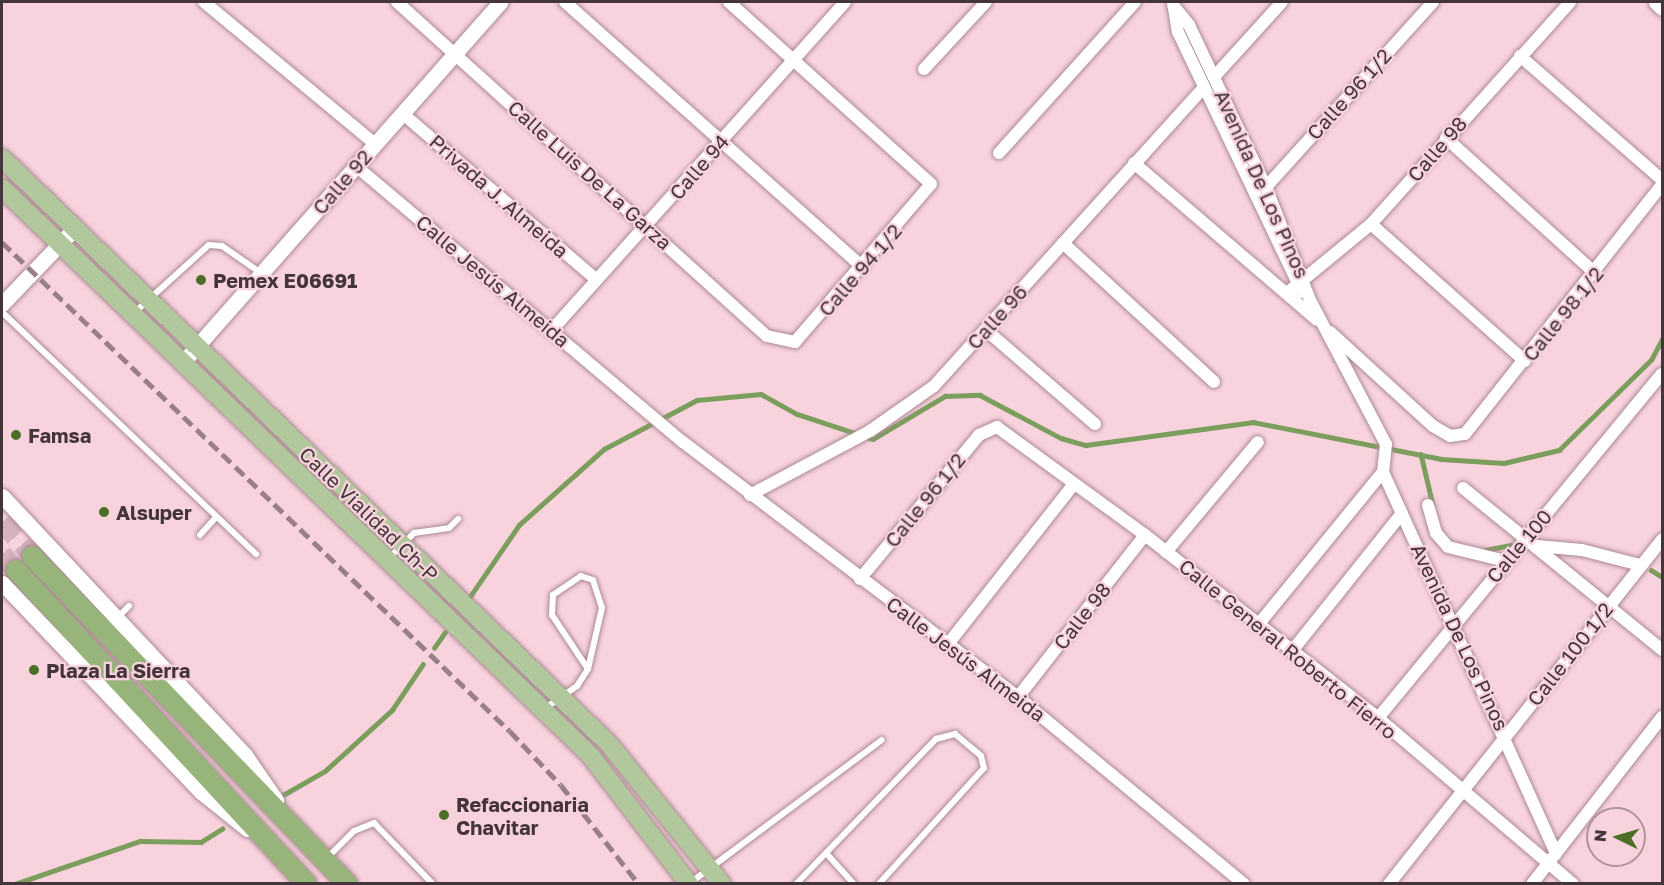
<!DOCTYPE html>
<meta charset="utf-8">
<style>
body{margin:0}
#map{position:relative;width:1664px;height:885px;overflow:hidden;background:#f8d3de;font-family:"Golos Text",sans-serif}
div>[style]{position:absolute}
.stream>*{height:4.5px;margin:-2.25px;padding:0 2.25px;transform-origin:2.25px;border-radius:2.25px;background:#7c9e5d}
.trunk-tunnel>*{height:20px;margin-top:-10px;transform-origin:0;background:repeating-linear-gradient(90deg,#d4b3bd 0 20px,transparent 0 30px)}
.roads{filter:drop-shadow(0 0 2px #ab8993) drop-shadow(0 0 2px #ab8993)}
.service>*{height:6px;margin:-3px;padding:0 3px;transform-origin:3px;border-radius:3px;background:#fff}
.minor>*{height:12px;margin:-6px;padding:0 6px;transform-origin:6px;border-radius:6px;background:#fff}
.tertiary>*{height:15px;margin:-7.5px;padding:0 7.5px;transform-origin:7.5px;border-radius:7.5px;background:#fff}
.primary>*{height:18px;margin:-9px;padding:0 9px;transform-origin:9px;border-radius:9px;background:#b1c79c}
.trunk>*{height:20px;margin:-10px;padding:0 10px;transform-origin:10px;border-radius:10px;background:#97b47b}
.rail>*{height:4.5px;margin-top:-2.25px;transform-origin:0;background:repeating-linear-gradient(90deg,#997f87 0 12px,transparent 0 18px)}
.dots>*{width:16px;height:16px;translate:-50% -50%;box-sizing:border-box;border:3px solid #f8d3de;border-radius:50%}
span{translate:-50% -50%;white-space:nowrap;text-align:center;line-height:1.15;-webkit-text-stroke:4.5px #f8d3de;paint-order:stroke}
.street-label{font-size:20px;color:#44353a}
.poi-label{font-size:20px;color:#44353a;font-weight:700}
.left{translate:0 -50%;text-align:left}
.frame{position:absolute;inset:0;border:3px solid #44353a;pointer-events:none}
.north{position:absolute;left:1586px;top:807px;width:60px;height:60px;box-sizing:border-box;background:#f8d3de;border:2px solid #b0949c;border-radius:50%;rotate:275deg;font-size:16px;font-weight:700;line-height:24px;text-align:center;color:#44353a}
.north::after{content:'';display:block;margin:auto;width:21px;height:27px;background:#4c6f27;clip-path:polygon(50% 0,100% 100%,50% 72%,0 100%)}
</style>
<div id="map">
<div class="stream">
<div style="left:866px;top:437px;width:7px;rotate:16deg"></div>
<div style="left:873px;top:439px;width:84px;rotate:-30.8deg"></div>
<div style="left:945px;top:396px;width:35px;rotate:-2deg"></div>
<div style="left:980px;top:395px;width:92px;rotate:28deg"></div>
<div style="left:1061px;top:438px;width:26px;rotate:16deg"></div>
<div style="left:1086px;top:445px;width:169px;rotate:-7.8deg"></div>
<div style="left:1253px;top:422px;width:192px;rotate:11.1deg"></div>
<div style="left:1441px;top:459px;width:63px;rotate:3.6deg"></div>
<div style="left:1504px;top:463px;width:57px;rotate:-13.3deg"></div>
<div style="left:1559px;top:450px;width:129px;rotate:-44.4deg"></div>
<div style="left:1651px;top:360px;width:24px;rotate:-62deg"></div>
<div style="left:1421px;top:454px;width:52px;rotate:76.8deg"></div>
<div style="left:1485px;top:550px;width:26px;rotate:-11deg"></div>
<div style="left:1651px;top:570px;width:13px;rotate:32deg"></div>
<div style="left:469px;top:598px;width:88px;rotate:-55.6deg"></div>
<div style="left:519px;top:525px;width:114px;rotate:-41.8deg"></div>
<div style="left:604px;top:449px;width:105px;rotate:-27.8deg"></div>
<div style="left:697px;top:400px;width:64px;rotate:-5.4deg"></div>
<div style="left:761px;top:394px;width:41px;rotate:29.1deg"></div>
<div style="left:797px;top:414px;width:64px;rotate:18.2deg"></div>
<div style="left:434px;top:648px;width:19px;rotate:-55deg"></div>
<div style="left:283px;top:795px;width:48px;rotate:-29.7deg"></div>
<div style="left:325px;top:771px;width:91px;rotate:-42.3deg"></div>
<div style="left:392px;top:710px;width:55px;rotate:-56deg"></div>
<div style="left:15px;top:884px;width:132px;rotate:-19deg"></div>
<div style="left:140px;top:841px;width:61px;rotate:0.9deg"></div>
<div style="left:201px;top:842px;width:25px;rotate:-32deg"></div>
</div>
<div class="trunk-tunnel">
<div style="left:2px;top:522px;width:45px;rotate:48.6deg"></div>
<div style="left:2px;top:554px;width:21px;rotate:49deg"></div>
</div>
<div class="roads">
<div class="service">
<div style="left:2px;top:312px;width:351px;rotate:43.6deg"></div>
<div style="left:135px;top:312px;width:100px;rotate:-42.2deg"></div>
<div style="left:209px;top:245px;width:13px;rotate:4deg"></div>
<div style="left:222px;top:246px;width:47px;rotate:34.7deg"></div>
<div style="left:200px;top:535px;width:24px;rotate:-48deg"></div>
<div style="left:388px;top:559px;width:37px;rotate:-45deg"></div>
<div style="left:414px;top:533px;width:35px;rotate:-8deg"></div>
<div style="left:449px;top:528px;width:13px;rotate:-45deg"></div>
<div style="left:117px;top:618px;width:17px;rotate:-45deg"></div>
<div style="left:544px;top:709px;width:40px;rotate:-34.9deg"></div>
<div style="left:577px;top:686px;width:20px;rotate:-57deg"></div>
<div style="left:588px;top:669px;width:63px;rotate:-77.1deg"></div>
<div style="left:602px;top:608px;width:29px;rotate:-108deg"></div>
<div style="left:593px;top:580px;width:13px;rotate:-162deg"></div>
<div style="left:581px;top:576px;width:34px;rotate:146deg"></div>
<div style="left:553px;top:595px;width:20px;rotate:93deg"></div>
<div style="left:552px;top:615px;width:65px;rotate:56.3deg"></div>
<div style="left:826px;top:853px;width:42px;rotate:47.9deg"></div>
<div style="left:327px;top:858px;width:38px;rotate:-45deg"></div>
<div style="left:354px;top:831px;width:22px;rotate:-22deg"></div>
<div style="left:374px;top:823px;width:85px;rotate:46deg"></div>
<div style="left:690px;top:883px;width:239px;rotate:-36.7deg"></div>
<div style="left:796px;top:884px;width:202px;rotate:-46deg"></div>
<div style="left:936px;top:739px;width:20px;rotate:-15deg"></div>
<div style="left:955px;top:734px;width:34px;rotate:40deg"></div>
<div style="left:981px;top:756px;width:12px;rotate:76deg"></div>
<div style="left:984px;top:768px;width:156px;rotate:132.2deg"></div>
</div>
<div class="minor">
<div style="left:204px;top:2px;width:222px;rotate:39.7deg"></div>
<div style="left:397px;top:2px;width:498px;rotate:42.1deg"></div>
<div style="left:767px;top:336px;width:29px;rotate:12deg"></div>
<div style="left:795px;top:342px;width:208px;rotate:-49.3deg"></div>
<div style="left:931px;top:184px;width:272px;rotate:-138deg"></div>
<div style="left:565px;top:2px;width:398px;rotate:41.7deg"></div>
<div style="left:1173px;top:5px;width:26px;rotate:51deg"></div>
<div style="left:1189px;top:25px;width:179px;rotate:64.6deg"></div>
<div style="left:1266px;top:187px;width:121px;rotate:68.7deg"></div>
<div style="left:1310px;top:300px;width:163px;rotate:62.2deg"></div>
<div style="left:1386px;top:444px;width:28px;rotate:96deg"></div>
<div style="left:1383px;top:472px;width:419px;rotate:65.6deg"></div>
<div style="left:1174px;top:8px;width:24px;rotate:81deg"></div>
<div style="left:1178px;top:32px;width:288px;rotate:64.5deg"></div>
<div style="left:1520px;top:56px;width:189px;rotate:41.1deg"></div>
<div style="left:924px;top:69px;width:91px;rotate:-47.2deg"></div>
<div style="left:1214px;top:77px;width:101px;rotate:-47.8deg"></div>
<div style="left:402px;top:113px;width:255px;rotate:40.6deg"></div>
<div style="left:1446px;top:138px;width:202px;rotate:42.2deg"></div>
<div style="left:999px;top:153px;width:203px;rotate:-48deg"></div>
<div style="left:1134px;top:163px;width:241px;rotate:40.6deg"></div>
<div style="left:356px;top:166px;width:428px;rotate:40.2deg"></div>
<div style="left:683px;top:442px;width:421px;rotate:37.3deg"></div>
<div style="left:1018px;top:697px;width:293px;rotate:39.6deg"></div>
<div style="left:1266px;top:187px;width:249px;rotate:-47.9deg"></div>
<div style="left:1371px;top:224px;width:206px;rotate:41.7deg"></div>
<div style="left:1063px;top:243px;width:205px;rotate:42.6deg"></div>
<div style="left:1287px;top:293px;width:109px;rotate:-39.4deg"></div>
<div style="left:1371px;top:224px;width:298px;rotate:-48.1deg"></div>
<div style="left:986px;top:330px;width:144px;rotate:40.8deg"></div>
<div style="left:551px;top:331px;width:441px;rotate:-48.2deg"></div>
<div style="left:1330px;top:332px;width:139px;rotate:42.4deg"></div>
<div style="left:1433px;top:426px;width:20px;rotate:30deg"></div>
<div style="left:1450px;top:436px;width:15px;rotate:-8deg"></div>
<div style="left:1465px;top:434px;width:318px;rotate:-51.7deg"></div>
<div style="left:1463px;top:488px;width:257px;rotate:39.1deg"></div>
<div style="left:750px;top:495px;width:136px;rotate:-28.1deg"></div>
<div style="left:870px;top:431px;width:78px;rotate:-35.1deg"></div>
<div style="left:934px;top:386px;width:401px;rotate:-47.9deg"></div>
<div style="left:1428px;top:505px;width:29px;rotate:74deg"></div>
<div style="left:1436px;top:533px;width:18px;rotate:49deg"></div>
<div style="left:1448px;top:547px;width:60px;rotate:13.6deg"></div>
<div style="left:1537px;top:546px;width:45px;rotate:5.1deg"></div>
<div style="left:1582px;top:550px;width:60px;rotate:14.5deg"></div>
<div style="left:1166px;top:552px;width:143px;rotate:-50.1deg"></div>
<div style="left:860px;top:579px;width:187px;rotate:-50.4deg"></div>
<div style="left:979px;top:435px;width:20px;rotate:-24deg"></div>
<div style="left:997px;top:427px;width:183px;rotate:36.1deg"></div>
<div style="left:1145px;top:535px;width:296px;rotate:38.1deg"></div>
<div style="left:1378px;top:718px;width:256px;rotate:40.4deg"></div>
<div style="left:1258px;top:625px;width:198px;rotate:-50.8deg"></div>
<div style="left:948px;top:644px;width:204px;rotate:-51.8deg"></div>
<div style="left:1292px;top:651px;width:176px;rotate:-51.4deg"></div>
<div style="left:1018px;top:697px;width:206px;rotate:-51.9deg"></div>
<div style="left:1378px;top:718px;width:446px;rotate:-50.5deg"></div>
<div style="left:1389px;top:884px;width:440px;rotate:-51.6deg"></div>
<div style="left:1532px;top:884px;width:212px;rotate:-52.1deg"></div>
</div>
<div class="tertiary">
<div style="left:1656px;top:2px;width:8px;rotate:45deg"></div>
<div style="left:2px;top:304px;width:104px;rotate:-46.2deg"></div>
<div style="left:183px;top:362px;width:480px;rotate:-48.6deg"></div>
<div style="left:2px;top:496px;width:355px;rotate:46.8deg"></div>
<div style="left:245px;top:755px;width:55px;rotate:55.4deg"></div>
<div style="left:2px;top:583px;width:289px;rotate:46.4deg"></div>
<div style="left:201px;top:792px;width:59px;rotate:38.8deg"></div>
</div>
<div class="primary">
<div style="left:2px;top:158px;width:844px;rotate:43.99deg"></div>
<div style="left:609px;top:744px;width:180px;rotate:51.1deg"></div>
<div style="left:2px;top:188px;width:817px;rotate:43.96deg"></div>
<div style="left:590px;top:755px;width:163px;rotate:52.5deg"></div>
</div>
<div class="trunk">
<div style="left:32px;top:556px;width:455px;rotate:46.1deg"></div>
<div style="left:16px;top:570px;width:428px;rotate:47.2deg"></div>
</div>
</div>
<div class="rail">
<div style="left:2px;top:242px;width:705px;rotate:43.91deg"></div>
<div style="left:510px;top:731px;width:74px;rotate:46.6deg"></div>
<div style="left:561px;top:785px;width:126px;rotate:51.8deg"></div>
</div>
<div class="dots">
<div style="left:201px;top:280px;background:#4c6f27"></div>
<div style="left:16px;top:435px;background:#4c6f27"></div>
<div style="left:104px;top:512px;background:#4c6f27"></div>
<div style="left:34px;top:670px;background:#4c6f27"></div>
<div style="left:444px;top:815px;background:#4c6f27"></div>
</div>
<div class="street-label">
<span style="left:1349px;top:94px;rotate:-48deg">Calle 96 1/2</span>
<span style="left:1437px;top:149px;rotate:-49deg">Calle 98</span>
<span style="left:699px;top:167px;rotate:-49deg">Calle 94</span>
<span style="left:590px;top:175px;rotate:42deg">Calle Luis De La Garza</span>
<span style="left:342px;top:182px;rotate:-49deg">Calle 92</span>
<span style="left:1262px;top:184px;rotate:66deg">Avenida De Los Pinos</span>
<span style="left:499px;top:196px;rotate:41deg">Privada J. Almeida</span>
<span style="left:860px;top:270px;rotate:-49deg">Calle 94 1/2</span>
<span style="left:493px;top:281px;rotate:40deg">Calle Jesús Almeida</span>
<span style="left:1563px;top:314px;rotate:-51deg">Calle 98 1/2</span>
<span style="left:997px;top:317px;rotate:-48deg">Calle 96</span>
<span style="left:925px;top:500px;rotate:-51deg">Calle 96 1/2</span>
<span style="left:369px;top:514px;rotate:44deg">Calle Vialidad Ch-P</span>
<span style="left:1519px;top:546px;rotate:-50deg">Calle 100</span>
<span style="left:1082px;top:616px;rotate:-52deg">Calle 98</span>
<span style="left:1460px;top:637px;rotate:65deg">Avenida De Los Pinos</span>
<span style="left:1288px;top:649px;rotate:39deg">Calle General Roberto Fierro</span>
<span style="left:1570px;top:654px;rotate:-52deg">Calle 100 1/2</span>
<span style="left:966px;top:659px;rotate:37deg">Calle Jesús Almeida</span>
</div>
<div class="poi-label">
<span class="left" style="left:213px;top:280px">Pemex E06691</span>
<span class="left" style="left:28px;top:435px">Famsa</span>
<span class="left" style="left:116px;top:512px">Alsuper</span>
<span class="left" style="left:46px;top:670px">Plaza La Sierra</span>
<span class="left" style="left:456px;top:816px">Refaccionaria<br>Chavitar</span>
</div>
<div class="frame"></div>
<div class="north">N</div>
</div>
